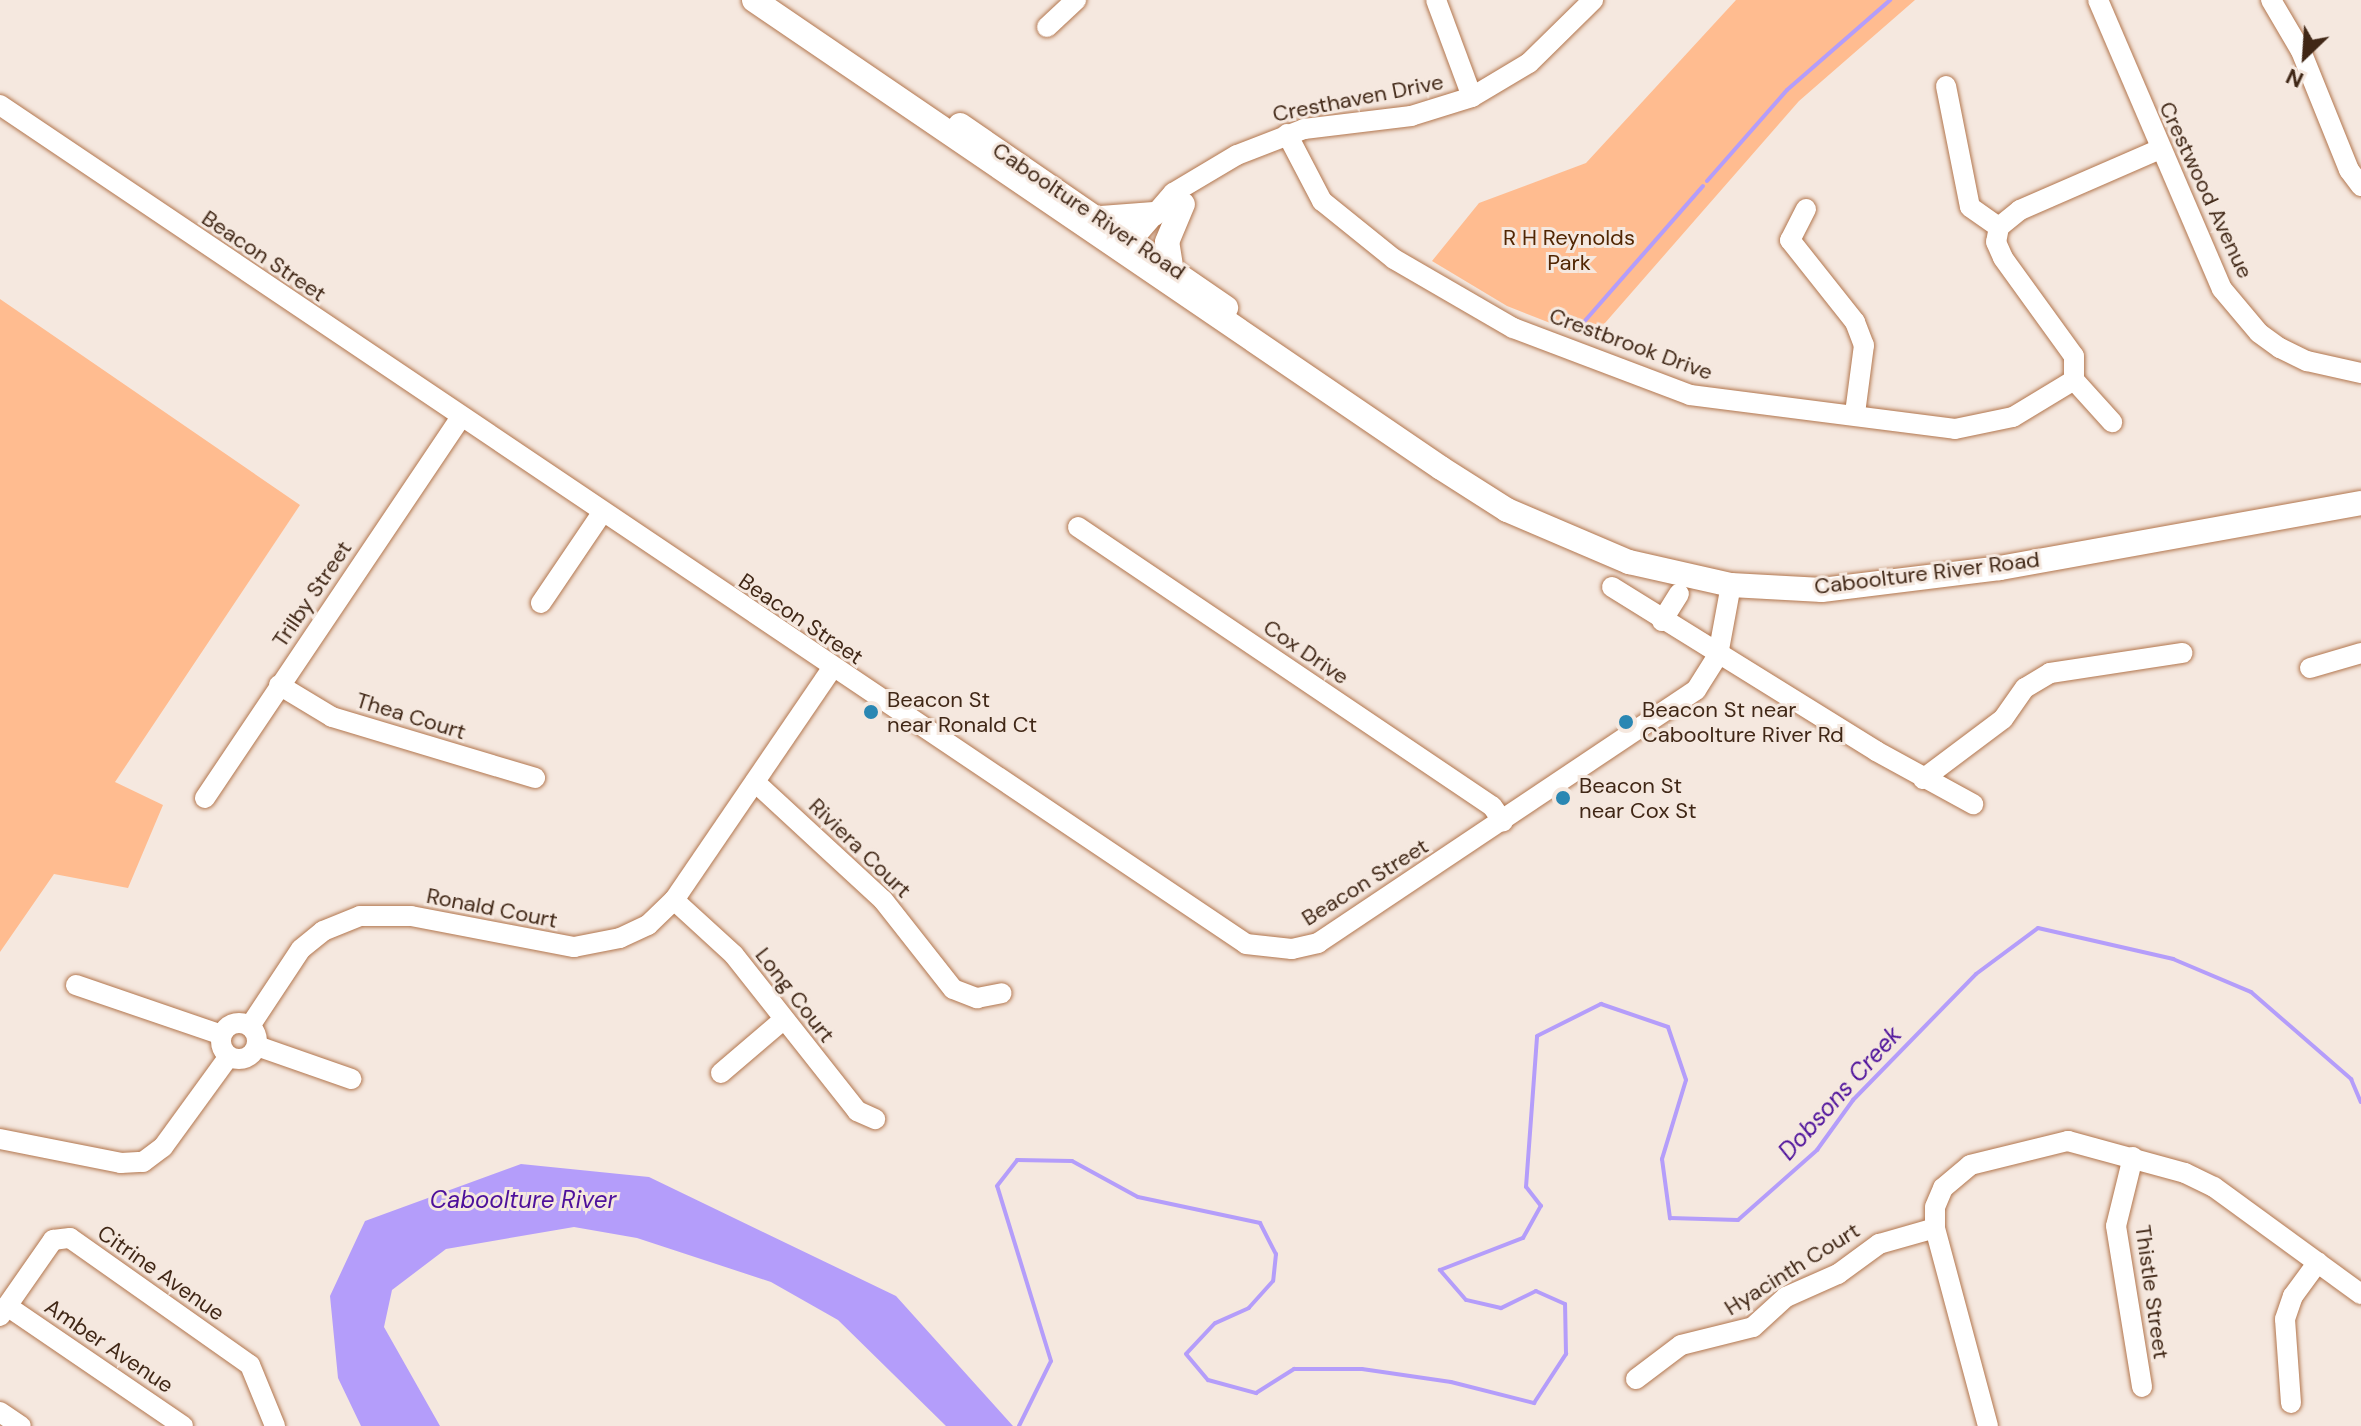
<!DOCTYPE html>
<style>
body{margin:0}
#map{position:relative;width:2361px;height:1426px;overflow:hidden;background:#f5e8df;font-family:"DM Sans",sans-serif}
div>[style]{position:absolute}
.green>*{inset:0;background:#ffbc90}
.water>*{inset:0;background:#b49dfa}
.stream>*{height:4px;margin:-2px;padding:0 2px;transform-origin:2px;border-radius:2px;background:#b49dfa}
.roads{filter:drop-shadow(0 0 2px #b2764e) drop-shadow(0 0 2px #b2764e)}
.minor>*{height:20px;margin:-10px;padding:0 10px;transform-origin:10px;border-radius:10px;background:#fff}
.minor>.ring{margin:-10px;padding:0;box-sizing:content-box;background:none;border:20px solid #fff;border-radius:50%}
.major>*{height:24px;margin:-12px;padding:0 12px;transform-origin:12px;border-radius:12px;background:#fff}
.dots>*{width:22px;height:22px;translate:-50% -50%;box-sizing:border-box;border:4px solid #f5e8df;border-radius:50%}
span{translate:-50% -50%;white-space:nowrap;text-align:center;line-height:1.15;-webkit-text-stroke:6px #f5e8df;paint-order:stroke}
.street-label{font-size:22px;color:#402716}
.park-label{font-size:22px;color:#512603}
.poi-label{font-size:22px;color:#402716}
.left{translate:0 -50%;text-align:left}
.water-label{font-size:24px;color:#4d109b;font-style:italic}
.north{position:absolute;left:2265px;top:16px;width:80px;height:80px;-webkit-text-stroke:6px #f5e8df;paint-order:stroke;rotate:205deg;font-size:22px;font-weight:700;line-height:32px;text-align:center;color:#402716}
.north::after{content:'';display:block;margin:auto;width:28px;height:36px;background:#402716;clip-path:polygon(50% 0,100% 100%,50% 72%,0 100%)}
</style>
<div id="map">
<div class="green">
<div style="clip-path:polygon(1736px 0,1915px 0,1799px 101px,1591px 339px,1507px 306px,1432px 261px,1479px 203px,1586px 163px)"></div>
<div style="clip-path:polygon(0 299px,300px 505px,115px 782px,163px 805px,128px 888px,54px 874px,0 952px)"></div>
</div>
<div class="water">
<div style="clip-path:polygon(521px 1164px,649px 1177px,896px 1296px,1013px 1426px,946px 1426px,838px 1320px,771px 1282px,637px 1238px,574px 1227px,446px 1249px,392px 1290px,384px 1327px,440px 1426px,361px 1426px,338px 1378px,330px 1296px,365px 1221px)"></div>
</div>
<div class="stream">
<div style="left:1707px;top:181px;width:121px;rotate:-48.7deg"></div>
<div style="left:1787px;top:90px;width:137px;rotate:-41.1deg"></div>
<div style="left:1583px;top:323px;width:182px;rotate:-48.8deg"></div>
<div style="left:1019px;top:1426px;width:72px;rotate:-63.8deg"></div>
<div style="left:1051px;top:1361px;width:183px;rotate:-107.1deg"></div>
<div style="left:997px;top:1186px;width:33px;rotate:-52deg"></div>
<div style="left:1017px;top:1160px;width:55px;rotate:1deg"></div>
<div style="left:1072px;top:1161px;width:75px;rotate:28.6deg"></div>
<div style="left:1138px;top:1197px;width:125px;rotate:12deg"></div>
<div style="left:1260px;top:1223px;width:35px;rotate:63deg"></div>
<div style="left:1276px;top:1254px;width:27px;rotate:96deg"></div>
<div style="left:1273px;top:1281px;width:36px;rotate:132deg"></div>
<div style="left:1249px;top:1308px;width:37px;rotate:156deg"></div>
<div style="left:1215px;top:1323px;width:42px;rotate:133.1deg"></div>
<div style="left:1186px;top:1354px;width:34px;rotate:50deg"></div>
<div style="left:1208px;top:1380px;width:50px;rotate:15.2deg"></div>
<div style="left:1256px;top:1393px;width:45px;rotate:-32.3deg"></div>
<div style="left:1294px;top:1369px;width:68px"></div>
<div style="left:1362px;top:1369px;width:90px;rotate:8.3deg"></div>
<div style="left:1451px;top:1382px;width:86px;rotate:14.2deg"></div>
<div style="left:1534px;top:1403px;width:59px;rotate:-56.9deg"></div>
<div style="left:1566px;top:1354px;width:50px;rotate:-91.1deg"></div>
<div style="left:1565px;top:1304px;width:32px;rotate:-156deg"></div>
<div style="left:1536px;top:1291px;width:39px;rotate:154deg"></div>
<div style="left:1501px;top:1308px;width:36px;rotate:-167deg"></div>
<div style="left:1466px;top:1300px;width:40px;rotate:-131deg"></div>
<div style="left:1440px;top:1270px;width:89px;rotate:-21.1deg"></div>
<div style="left:1523px;top:1238px;width:37px;rotate:-61deg"></div>
<div style="left:1541px;top:1206px;width:24px;rotate:-128deg"></div>
<div style="left:1526px;top:1187px;width:151px;rotate:-85.8deg"></div>
<div style="left:1537px;top:1036px;width:72px;rotate:-26.6deg"></div>
<div style="left:1601px;top:1004px;width:71px;rotate:18.9deg"></div>
<div style="left:1668px;top:1027px;width:56px;rotate:71.2deg"></div>
<div style="left:1686px;top:1080px;width:83px;rotate:106.9deg"></div>
<div style="left:1662px;top:1159px;width:60px;rotate:82.3deg"></div>
<div style="left:1670px;top:1218px;width:68px;rotate:1.7deg"></div>
<div style="left:1738px;top:1220px;width:106px;rotate:-41.5deg"></div>
<div style="left:1817px;top:1150px;width:62px;rotate:-54.2deg"></div>
<div style="left:1853px;top:1100px;width:176px;rotate:-45.7deg"></div>
<div style="left:1976px;top:974px;width:77px;rotate:-36.6deg"></div>
<div style="left:2038px;top:928px;width:139px;rotate:12.9deg"></div>
<div style="left:2173px;top:959px;width:85px;rotate:22.9deg"></div>
<div style="left:2251px;top:992px;width:133px;rotate:41deg"></div>
<div style="left:2351px;top:1079px;width:25px;rotate:67deg"></div>
</div>
<div class="roads">
<div class="minor">
<div style="left:1436px;top:0;width:103px;rotate:69.6deg"></div>
<div style="left:2098px;top:0;width:314px;rotate:66.8deg"></div>
<div style="left:2222px;top:289px;width:57px;rotate:49.9deg"></div>
<div style="left:2259px;top:333px;width:26px;rotate:36deg"></div>
<div style="left:2280px;top:348px;width:30px;rotate:26deg"></div>
<div style="left:2307px;top:361px;width:55px;rotate:12.5deg"></div>
<div style="left:2271px;top:0;width:59px;rotate:59.5deg"></div>
<div style="left:2301px;top:51px;width:128px;rotate:68deg"></div>
<div style="left:2349px;top:170px;width:20px;rotate:53deg"></div>
<div style="left:1047px;top:27px;width:40px;rotate:-43deg"></div>
<div style="left:1946px;top:86px;width:123px;rotate:78.8deg"></div>
<div style="left:1970px;top:207px;width:35px;rotate:35deg"></div>
<div style="left:1999px;top:227px;width:15px;rotate:101deg"></div>
<div style="left:1996px;top:242px;width:17px;rotate:66deg"></div>
<div style="left:2003px;top:258px;width:121px;rotate:54.1deg"></div>
<div style="left:2074px;top:356px;width:24px;rotate:90deg"></div>
<div style="left:2074px;top:380px;width:57px;rotate:47.9deg"></div>
<div style="left:0;top:105px;width:1502px;rotate:33.95deg"></div>
<div style="left:1246px;top:944px;width:46px;rotate:6.2deg"></div>
<div style="left:1292px;top:949px;width:27px;rotate:-13deg"></div>
<div style="left:1318px;top:943px;width:455px;rotate:-33.8deg"></div>
<div style="left:1696px;top:690px;width:41px;rotate:-57.8deg"></div>
<div style="left:1718px;top:655px;width:71px;rotate:-79.5deg"></div>
<div style="left:1287px;top:134px;width:76px;rotate:62.4deg"></div>
<div style="left:1322px;top:201px;width:92px;rotate:38.9deg"></div>
<div style="left:1394px;top:259px;width:138px;rotate:30.1deg"></div>
<div style="left:1513px;top:328px;width:189px;rotate:20.7deg"></div>
<div style="left:1690px;top:395px;width:267px;rotate:7.3deg"></div>
<div style="left:1955px;top:429px;width:59px;rotate:-11.7deg"></div>
<div style="left:2013px;top:417px;width:71px;rotate:-31.2deg"></div>
<div style="left:1806px;top:209px;width:35px;rotate:117deg"></div>
<div style="left:1790px;top:240px;width:105px;rotate:51.6deg"></div>
<div style="left:1855px;top:322px;width:25px;rotate:69deg"></div>
<div style="left:1864px;top:345px;width:69px;rotate:97.5deg"></div>
<div style="left:1999px;top:227px;width:27px;rotate:-39deg"></div>
<div style="left:2020px;top:210px;width:150px;rotate:-23.5deg"></div>
<div style="left:1123px;top:251px;width:77px;rotate:-49.2deg"></div>
<div style="left:1173px;top:193px;width:74px;rotate:-30.7deg"></div>
<div style="left:1237px;top:155px;width:72px;rotate:-21.2deg"></div>
<div style="left:1304px;top:129px;width:108px;rotate:-6.9deg"></div>
<div style="left:1411px;top:116px;width:64px;rotate:-17.3deg"></div>
<div style="left:1472px;top:97px;width:66px;rotate:-30.8deg"></div>
<div style="left:1529px;top:63px;width:90px;rotate:-44.5deg"></div>
<div style="left:1078px;top:527px;width:499px;rotate:34deg"></div>
<div style="left:1492px;top:806px;width:19px;rotate:55deg"></div>
<div style="left:1612px;top:587px;width:311px;rotate:31.8deg"></div>
<div style="left:1876px;top:751px;width:111px;rotate:28.7deg"></div>
<div style="left:541px;top:603px;width:109px;rotate:-55.9deg"></div>
<div style="left:1662px;top:621px;width:32px;rotate:-58deg"></div>
<div style="left:2310px;top:668px;width:53px;rotate:-16.4deg"></div>
<div style="left:279px;top:685px;width:62px;rotate:31.1deg"></div>
<div style="left:332px;top:717px;width:212px;rotate:16.7deg"></div>
<div style="left:1923px;top:779px;width:100px;rotate:-36.9deg"></div>
<div style="left:2003px;top:719px;width:38px;rotate:-55deg"></div>
<div style="left:2025px;top:688px;width:29px;rotate:-31deg"></div>
<div style="left:2050px;top:673px;width:134px;rotate:-8.6deg"></div>
<div style="left:755px;top:782px;width:174px;rotate:42.7deg"></div>
<div style="left:883px;top:900px;width:113px;rotate:51.8deg"></div>
<div style="left:953px;top:989px;width:26px;rotate:21deg"></div>
<div style="left:977px;top:998px;width:25px;rotate:-11deg"></div>
<div style="left:205px;top:798px;width:458px;rotate:-56.1deg"></div>
<div style="left:674px;top:900px;width:81px;rotate:42.5deg"></div>
<div style="left:734px;top:955px;width:199px;rotate:51.7deg"></div>
<div style="left:857px;top:1111px;width:20px;rotate:24deg"></div>
<div style="left:76px;top:985px;width:154px;rotate:18.9deg"></div>
<div class="ring" style="left:221px;top:1023px;width:16px;height:16px"></div>
<div style="left:250px;top:1026px;width:92px;rotate:-56.5deg"></div>
<div style="left:301px;top:949px;width:28px;rotate:-39deg"></div>
<div style="left:323px;top:931px;width:40px;rotate:-22deg"></div>
<div style="left:360px;top:916px;width:51px"></div>
<div style="left:411px;top:916px;width:166px;rotate:10.8deg"></div>
<div style="left:574px;top:947px;width:47px;rotate:-11.1deg"></div>
<div style="left:620px;top:938px;width:31px;rotate:-25deg"></div>
<div style="left:648px;top:925px;width:36px;rotate:-44deg"></div>
<div style="left:674px;top:900px;width:281px;rotate:-55.7deg"></div>
<div style="left:257px;top:1046px;width:100px;rotate:19.3deg"></div>
<div style="left:721px;top:1073px;width:82px;rotate:-40.5deg"></div>
<div style="left:0;top:1139px;width:123px;rotate:11.2deg"></div>
<div style="left:121px;top:1163px;width:22px;rotate:-3deg"></div>
<div style="left:143px;top:1162px;width:25px;rotate:-37deg"></div>
<div style="left:163px;top:1147px;width:112px;rotate:-54deg"></div>
<div style="left:2133px;top:1157px;width:71px;rotate:103.8deg"></div>
<div style="left:2116px;top:1226px;width:163px;rotate:80.8deg"></div>
<div style="left:7px;top:1306px;width:213px;rotate:34.3deg"></div>
<div style="left:0;top:1316px;width:93px;rotate:-55.1deg"></div>
<div style="left:53px;top:1240px;width:17px;rotate:-7deg"></div>
<div style="left:70px;top:1238px;width:220px;rotate:35.2deg"></div>
<div style="left:250px;top:1365px;width:66px;rotate:67.7deg"></div>
<div style="left:1636px;top:1379px;width:56px;rotate:-37.1deg"></div>
<div style="left:1681px;top:1345px;width:74px;rotate:-14deg"></div>
<div style="left:1753px;top:1327px;width:45px;rotate:-42.3deg"></div>
<div style="left:1786px;top:1297px;width:57px;rotate:-23.9deg"></div>
<div style="left:1838px;top:1274px;width:51px;rotate:-36.2deg"></div>
<div style="left:1879px;top:1244px;width:58px;rotate:-15.9deg"></div>
<div style="left:2291px;top:1403px;width:84px;rotate:-94.1deg"></div>
<div style="left:2285px;top:1319px;width:24px;rotate:-71deg"></div>
<div style="left:2293px;top:1296px;width:42px;rotate:-53.7deg"></div>
<div style="left:0;top:1412px;width:25px;rotate:34deg"></div>
<div style="left:1988px;top:1426px;width:205px;rotate:-105deg"></div>
<div style="left:1935px;top:1228px;width:21px;rotate:-90deg"></div>
<div style="left:1935px;top:1207px;width:21px;rotate:-67deg"></div>
<div style="left:1943px;top:1188px;width:35px;rotate:-40deg"></div>
<div style="left:1970px;top:1165px;width:101px;rotate:-13.8deg"></div>
<div style="left:2068px;top:1141px;width:121px;rotate:15.3deg"></div>
<div style="left:2185px;top:1173px;width:32px;rotate:26deg"></div>
<div style="left:2214px;top:1187px;width:182px;rotate:36.1deg"></div>
</div>
<div class="major">
<div style="left:754px;top:0;width:831px;rotate:34.26deg"></div>
<div style="left:1441px;top:468px;width:78px;rotate:32.5deg"></div>
<div style="left:1507px;top:510px;width:133px;rotate:23.1deg"></div>
<div style="left:1629px;top:562px;width:105px;rotate:12.7deg"></div>
<div style="left:1731px;top:585px;width:91px;rotate:3.1deg"></div>
<div style="left:1822px;top:590px;width:179px;rotate:-7deg"></div>
<div style="left:2000px;top:568px;width:367px;rotate:-10.2deg"></div>
<div style="left:960px;top:125px;width:323px;rotate:34.5deg"></div>
<div style="left:1101px;top:218px;width:53px;rotate:-4.3deg"></div>
<div style="left:1171px;top:266px;width:24px;rotate:-99deg"></div>
<div style="left:1167px;top:242px;width:41px;rotate:-67.2deg"></div>
</div>
</div>
<div class="dots">
<div style="left:871px;top:712px;background:#2a87b3"></div>
<div style="left:1626px;top:722px;background:#2a87b3"></div>
<div style="left:1563px;top:798px;background:#2a87b3"></div>
</div>
<div class="street-label">
<span style="left:1358px;top:98px;rotate:-11deg">Cresthaven Drive</span>
<span style="left:2206px;top:190px;rotate:65deg">Crestwood Avenue</span>
<span style="left:1089px;top:211px;rotate:34deg">Caboolture River Road</span>
<span style="left:264px;top:256px;rotate:34deg">Beacon Street</span>
<span style="left:1631px;top:344px;rotate:20deg">Crestbrook Drive</span>
<span style="left:1927px;top:573px;rotate:-7deg">Caboolture River Road</span>
<span style="left:312px;top:594px;rotate:-56deg">Trilby Street</span>
<span style="left:801px;top:619px;rotate:34deg">Beacon Street</span>
<span style="left:1306px;top:652px;rotate:34deg">Cox Drive</span>
<span style="left:411px;top:716px;rotate:17deg">Thea Court</span>
<span style="left:860px;top:848px;rotate:44deg">Riviera Court</span>
<span style="left:1365px;top:882px;rotate:-32deg">Beacon Street</span>
<span style="left:492px;top:908px;rotate:11deg">Ronald Court</span>
<span style="left:795px;top:995px;rotate:52deg">Long Court</span>
<span style="left:1792px;top:1269px;rotate:-32deg">Hyacinth Court</span>
<span style="left:161px;top:1273px;rotate:35deg">Citrine Avenue</span>
<span style="left:2152px;top:1292px;rotate:82deg">Thistle Street</span>
<span style="left:109px;top:1346px;rotate:34deg">Amber Avenue</span>
</div>
<div class="park-label">
<span style="left:1569px;top:250px">R H Reynolds<br>Park</span>
</div>
<div class="poi-label">
<span class="left" style="left:887px;top:712px">Beacon St<br>near Ronald Ct</span>
<span class="left" style="left:1642px;top:722px">Beacon St near<br>Caboolture River Rd</span>
<span class="left" style="left:1579px;top:798px">Beacon St<br>near Cox St</span>
</div>
<div class="water-label">
<span style="left:1840px;top:1093px;rotate:-48deg">Dobsons Creek</span>
<span style="left:523px;top:1200px">Caboolture River</span>
</div>
<div class="north">N</div>
</div>
